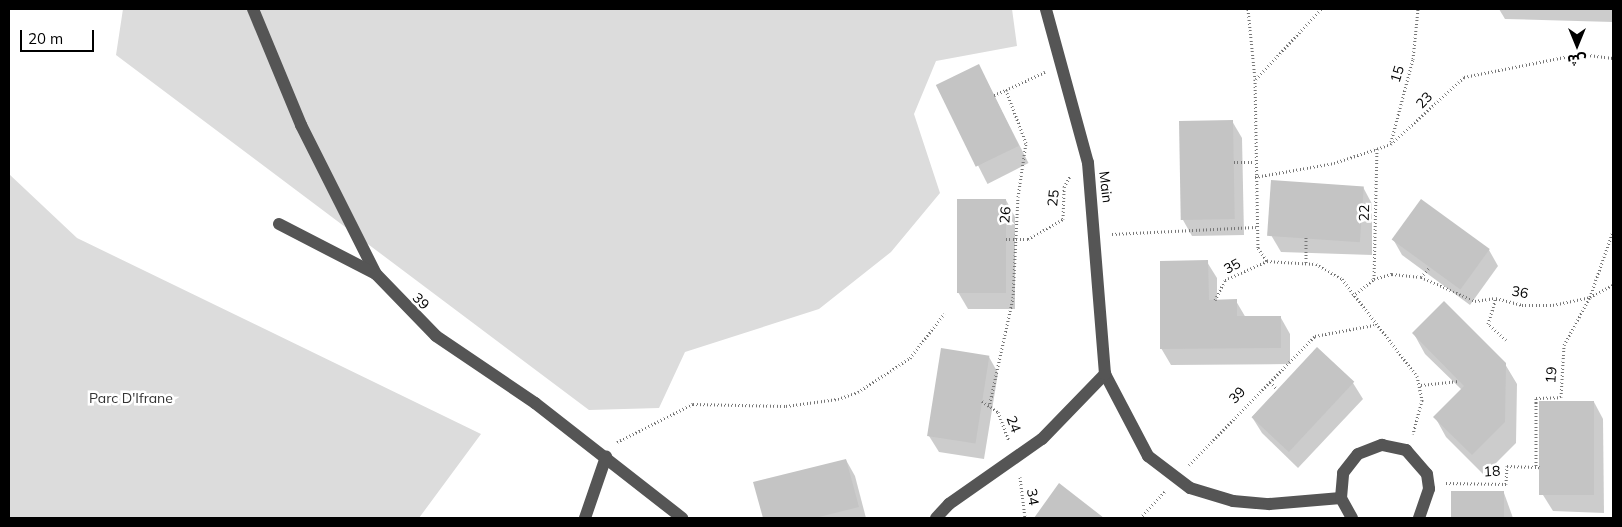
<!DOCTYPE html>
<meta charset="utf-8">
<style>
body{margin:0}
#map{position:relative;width:1622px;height:527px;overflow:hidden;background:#fff;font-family:Mulish,"Noto Sans Arabic",sans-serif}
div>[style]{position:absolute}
.green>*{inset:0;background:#dcdcdc}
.shadow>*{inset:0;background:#0003;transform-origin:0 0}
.building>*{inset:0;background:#c4c4c4;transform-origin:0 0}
.path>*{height:3px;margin-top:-1.5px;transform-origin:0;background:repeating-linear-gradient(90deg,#777 0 1px,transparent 0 3.5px)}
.minor>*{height:12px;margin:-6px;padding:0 6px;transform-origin:6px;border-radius:6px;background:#555}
span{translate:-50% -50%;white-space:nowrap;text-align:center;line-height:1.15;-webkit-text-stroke:5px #fff;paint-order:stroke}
.street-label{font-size:14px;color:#000}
.park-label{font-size:14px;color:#333}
.frame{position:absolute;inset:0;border:10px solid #000;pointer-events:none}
.north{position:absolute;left:1552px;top:20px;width:50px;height:50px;-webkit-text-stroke:4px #fff;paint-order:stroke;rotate:180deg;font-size:14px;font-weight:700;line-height:20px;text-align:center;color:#000}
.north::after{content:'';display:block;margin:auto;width:18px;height:22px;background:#000;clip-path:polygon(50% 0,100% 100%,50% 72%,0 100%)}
.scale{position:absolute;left:20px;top:30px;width:74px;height:22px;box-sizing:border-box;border:2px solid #000;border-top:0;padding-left:6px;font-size:15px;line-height:18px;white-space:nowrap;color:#000;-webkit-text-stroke:4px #fff;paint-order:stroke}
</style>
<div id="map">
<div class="green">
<div style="clip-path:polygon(123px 9px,1012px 9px,1017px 46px,936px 61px,914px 114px,940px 193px,891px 252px,819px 309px,685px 352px,659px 408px,589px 410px,116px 55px)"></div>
<div style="clip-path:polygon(9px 174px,77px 238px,481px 434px,419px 518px,9px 518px)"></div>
</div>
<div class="shadow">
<div style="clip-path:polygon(1499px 9px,1613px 9px,1613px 22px,1505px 19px)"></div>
<div style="left:979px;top:66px;width:109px;height:46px;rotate:63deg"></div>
<div style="clip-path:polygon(1232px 121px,1242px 138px,1244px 235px,1192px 236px,1183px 220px)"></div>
<div style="clip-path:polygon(1363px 187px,1372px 204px,1372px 255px,1281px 252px,1271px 235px)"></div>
<div style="clip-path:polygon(1006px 200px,1015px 217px,1015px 309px,968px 309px,958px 292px)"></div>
<div style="clip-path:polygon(1393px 239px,1489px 250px,1498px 266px,1470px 305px,1402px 255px)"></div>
<div style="clip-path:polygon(1207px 262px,1217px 278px,1217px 301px,1236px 301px,1246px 318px,1281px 318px,1290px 334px,1290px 364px,1171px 365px,1161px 348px)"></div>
<div style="clip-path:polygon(1414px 334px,1505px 364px,1517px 384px,1516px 443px,1484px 475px,1446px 437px,1435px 417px,1462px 390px,1425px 354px)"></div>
<div style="clip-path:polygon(1317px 349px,1353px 383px,1363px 399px,1298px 468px,1262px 433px,1252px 417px)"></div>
<div style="clip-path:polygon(989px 357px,998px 373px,984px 459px,939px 452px,929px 436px)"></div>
<div style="clip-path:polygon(1594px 402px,1603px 419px,1604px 513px,1553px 511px,1543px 495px)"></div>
<div style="clip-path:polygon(846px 460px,855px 476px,866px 518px,764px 518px,755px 483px)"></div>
<div style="clip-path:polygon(1059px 485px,1099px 516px,1100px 518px,1035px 518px)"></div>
<div style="clip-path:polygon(1453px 492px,1504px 493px,1513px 518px,1452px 518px)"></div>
</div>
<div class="building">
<div style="left:979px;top:64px;width:91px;height:48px;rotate:64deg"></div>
<div style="left:1233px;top:120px;width:99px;height:54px;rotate:89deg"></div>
<div style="left:1271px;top:180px;width:93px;height:56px;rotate:4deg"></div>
<div style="left:957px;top:199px;width:49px;height:94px"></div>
<div style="left:1421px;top:199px;width:85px;height:50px;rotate:36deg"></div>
<div style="clip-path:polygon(1208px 260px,1209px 300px,1237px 299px,1237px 316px,1281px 316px,1281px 348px,1160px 349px,1160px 261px)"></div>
<div style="clip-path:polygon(1444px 301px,1506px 363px,1505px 422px,1472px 455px,1433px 417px,1464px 386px,1412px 333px)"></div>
<div style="left:1317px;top:347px;width:51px;height:96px;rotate:43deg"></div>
<div style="left:941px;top:348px;width:49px;height:89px;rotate:9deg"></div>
<div style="left:1539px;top:401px;width:55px;height:94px"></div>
<div style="clip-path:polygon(846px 459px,859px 507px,815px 518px,763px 518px,753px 482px)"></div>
<div style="clip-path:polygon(1059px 483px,1104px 518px,1034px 518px)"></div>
<div style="left:1451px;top:491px;width:53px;height:27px"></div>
</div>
<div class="path">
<div style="left:1248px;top:9px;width:70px;rotate:84.3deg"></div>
<div style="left:1255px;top:79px;width:169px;rotate:89deg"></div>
<div style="left:1258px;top:248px;width:16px;rotate:55deg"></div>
<div style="left:1267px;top:261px;width:49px;rotate:3.5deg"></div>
<div style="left:1316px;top:264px;width:30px;rotate:30deg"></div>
<div style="left:1342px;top:279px;width:123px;rotate:52.3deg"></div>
<div style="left:1417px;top:376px;width:25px;rotate:78deg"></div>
<div style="left:1422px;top:400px;width:35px;rotate:105deg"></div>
<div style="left:1256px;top:79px;width:96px;rotate:-47.1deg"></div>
<div style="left:994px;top:95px;width:13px;rotate:-23deg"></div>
<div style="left:1391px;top:142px;width:86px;rotate:-75.2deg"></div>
<div style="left:1413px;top:59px;width:50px;rotate:-84.3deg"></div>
<div style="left:1234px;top:162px;width:21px"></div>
<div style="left:1255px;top:177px;width:80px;rotate:-10deg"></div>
<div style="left:1334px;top:163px;width:60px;rotate:-18.4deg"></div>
<div style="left:1391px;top:144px;width:99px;rotate:-42.5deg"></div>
<div style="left:1464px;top:77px;width:118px;rotate:-11.2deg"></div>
<div style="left:1580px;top:54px;width:33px;rotate:7deg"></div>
<div style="left:1112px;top:234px;width:144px;rotate:-2.8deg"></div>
<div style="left:1306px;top:237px;width:27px;rotate:90deg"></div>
<div style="left:1006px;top:239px;width:22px"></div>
<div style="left:1028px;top:239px;width:40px;rotate:-29.7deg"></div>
<div style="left:1063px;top:219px;width:32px;rotate:-88deg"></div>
<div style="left:1064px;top:187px;width:13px;rotate:-61deg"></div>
<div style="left:1421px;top:277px;width:13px;rotate:-48deg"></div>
<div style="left:1374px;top:279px;width:132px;rotate:-88.7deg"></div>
<div style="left:1353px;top:296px;width:27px;rotate:-39deg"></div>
<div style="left:1374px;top:279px;width:19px;rotate:-16deg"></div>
<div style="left:1392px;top:274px;width:29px;rotate:6deg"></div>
<div style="left:1421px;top:277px;width:59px;rotate:24deg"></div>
<div style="left:1475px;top:301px;width:21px;rotate:-8deg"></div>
<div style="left:1215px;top:300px;width:22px;rotate:-63deg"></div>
<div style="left:1225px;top:280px;width:46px;rotate:-24.3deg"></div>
<div style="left:1506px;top:340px;width:24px;rotate:-138deg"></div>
<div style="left:1488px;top:324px;width:27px;rotate:-73deg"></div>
<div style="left:1496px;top:298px;width:27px;rotate:15deg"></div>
<div style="left:1522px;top:305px;width:31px"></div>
<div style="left:1553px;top:305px;width:38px;rotate:-12deg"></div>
<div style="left:1590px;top:297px;width:26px;rotate:-28deg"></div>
<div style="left:1270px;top:382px;width:10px;rotate:45deg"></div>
<div style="left:1421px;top:385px;width:38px;rotate:-6deg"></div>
<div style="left:982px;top:401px;width:19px;rotate:35deg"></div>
<div style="left:998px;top:412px;width:30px;rotate:69deg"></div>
<div style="left:989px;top:407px;width:112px;rotate:-77.6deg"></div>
<div style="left:1013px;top:298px;width:101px;rotate:-87.2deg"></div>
<div style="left:1018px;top:197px;width:55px;rotate:-81.6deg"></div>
<div style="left:1026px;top:143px;width:57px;rotate:-110.7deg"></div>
<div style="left:1006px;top:90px;width:43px;rotate:-24.8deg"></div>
<div style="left:617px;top:442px;width:85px;rotate:-26.6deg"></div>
<div style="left:693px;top:404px;width:93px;rotate:1.2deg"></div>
<div style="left:786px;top:406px;width:52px;rotate:-7.7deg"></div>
<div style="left:838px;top:399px;width:21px;rotate:-19deg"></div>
<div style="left:858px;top:392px;width:62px;rotate:-33.2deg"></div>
<div style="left:910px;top:358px;width:56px;rotate:-52.3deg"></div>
<div style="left:1189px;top:465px;width:180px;rotate:-45.7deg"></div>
<div style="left:1315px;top:336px;width:60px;rotate:-10.6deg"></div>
<div style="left:1536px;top:466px;width:68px;rotate:-90deg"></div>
<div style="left:1536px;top:398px;width:25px;rotate:-2deg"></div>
<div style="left:1561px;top:397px;width:52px;rotate:-86.7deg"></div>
<div style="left:1564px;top:345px;width:55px;rotate:-61.6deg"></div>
<div style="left:1590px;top:297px;width:70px;rotate:-70.8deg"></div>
<div style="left:1020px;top:477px;width:41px;rotate:83deg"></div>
<div style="left:1446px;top:483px;width:60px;rotate:1deg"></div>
<div style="left:1506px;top:484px;width:18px;rotate:-87deg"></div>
<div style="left:1507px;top:466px;width:34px;rotate:2deg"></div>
<div style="left:1140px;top:518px;width:37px;rotate:-47deg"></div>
</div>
<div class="minor">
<div style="left:253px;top:9px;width:126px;rotate:67.5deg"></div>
<div style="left:301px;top:125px;width:167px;rotate:63.3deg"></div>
<div style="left:376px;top:274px;width:86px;rotate:45.9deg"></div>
<div style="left:436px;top:336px;width:120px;rotate:34.1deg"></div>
<div style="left:535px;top:403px;width:187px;rotate:38deg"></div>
<div style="left:279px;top:224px;width:109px;rotate:27.3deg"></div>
<div style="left:1105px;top:374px;width:93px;rotate:62.3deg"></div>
<div style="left:1148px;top:456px;width:53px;rotate:37.3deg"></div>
<div style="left:1190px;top:488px;width:45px;rotate:16.8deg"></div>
<div style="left:1233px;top:501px;width:36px;rotate:5deg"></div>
<div style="left:1269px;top:504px;width:72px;rotate:-4.8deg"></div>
<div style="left:585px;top:518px;width:65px;rotate:-71deg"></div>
<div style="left:936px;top:518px;width:19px;rotate:-47deg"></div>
<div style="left:949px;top:504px;width:113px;rotate:-35deg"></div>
<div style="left:1042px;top:439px;width:91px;rotate:-45.9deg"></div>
<div style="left:1105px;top:374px;width:212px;rotate:-94.6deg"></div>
<div style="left:1088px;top:163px;width:160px;rotate:-105.3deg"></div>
<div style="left:1352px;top:518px;width:23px;rotate:-119deg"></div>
<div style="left:1341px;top:498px;width:25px;rotate:-85deg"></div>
<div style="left:1343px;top:473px;width:24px;rotate:-52deg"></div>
<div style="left:1358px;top:454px;width:26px;rotate:-21deg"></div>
<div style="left:1382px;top:445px;width:25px;rotate:12deg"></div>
<div style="left:1406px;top:450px;width:32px;rotate:49deg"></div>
<div style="left:1427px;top:474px;width:15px;rotate:82deg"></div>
<div style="left:1429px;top:489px;width:31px;rotate:109deg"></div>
</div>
<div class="street-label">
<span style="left:1397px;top:74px;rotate:-73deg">15</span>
<span style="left:1424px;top:100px;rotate:-47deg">23</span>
<span style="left:1106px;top:187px;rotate:83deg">Main</span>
<span style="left:1053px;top:198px;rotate:-84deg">25</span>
<span style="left:1364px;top:213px;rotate:-89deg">22</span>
<span style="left:1005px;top:215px;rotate:-86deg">26</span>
<span style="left:1232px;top:266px;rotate:-28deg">35</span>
<span style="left:1520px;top:292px;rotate:9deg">36</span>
<span style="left:421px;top:301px;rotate:46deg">39</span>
<span style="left:1551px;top:375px;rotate:-86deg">19</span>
<span style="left:1237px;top:395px;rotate:-46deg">39</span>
<span style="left:1014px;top:424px;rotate:69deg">24</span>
<span style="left:1492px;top:471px;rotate:-3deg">18</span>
<span style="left:1033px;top:497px;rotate:80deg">34</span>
</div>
<div class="park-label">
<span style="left:131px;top:398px">Parc D'Ifrane</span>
</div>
<div class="frame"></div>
<div class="north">ش</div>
<div class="scale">20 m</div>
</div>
